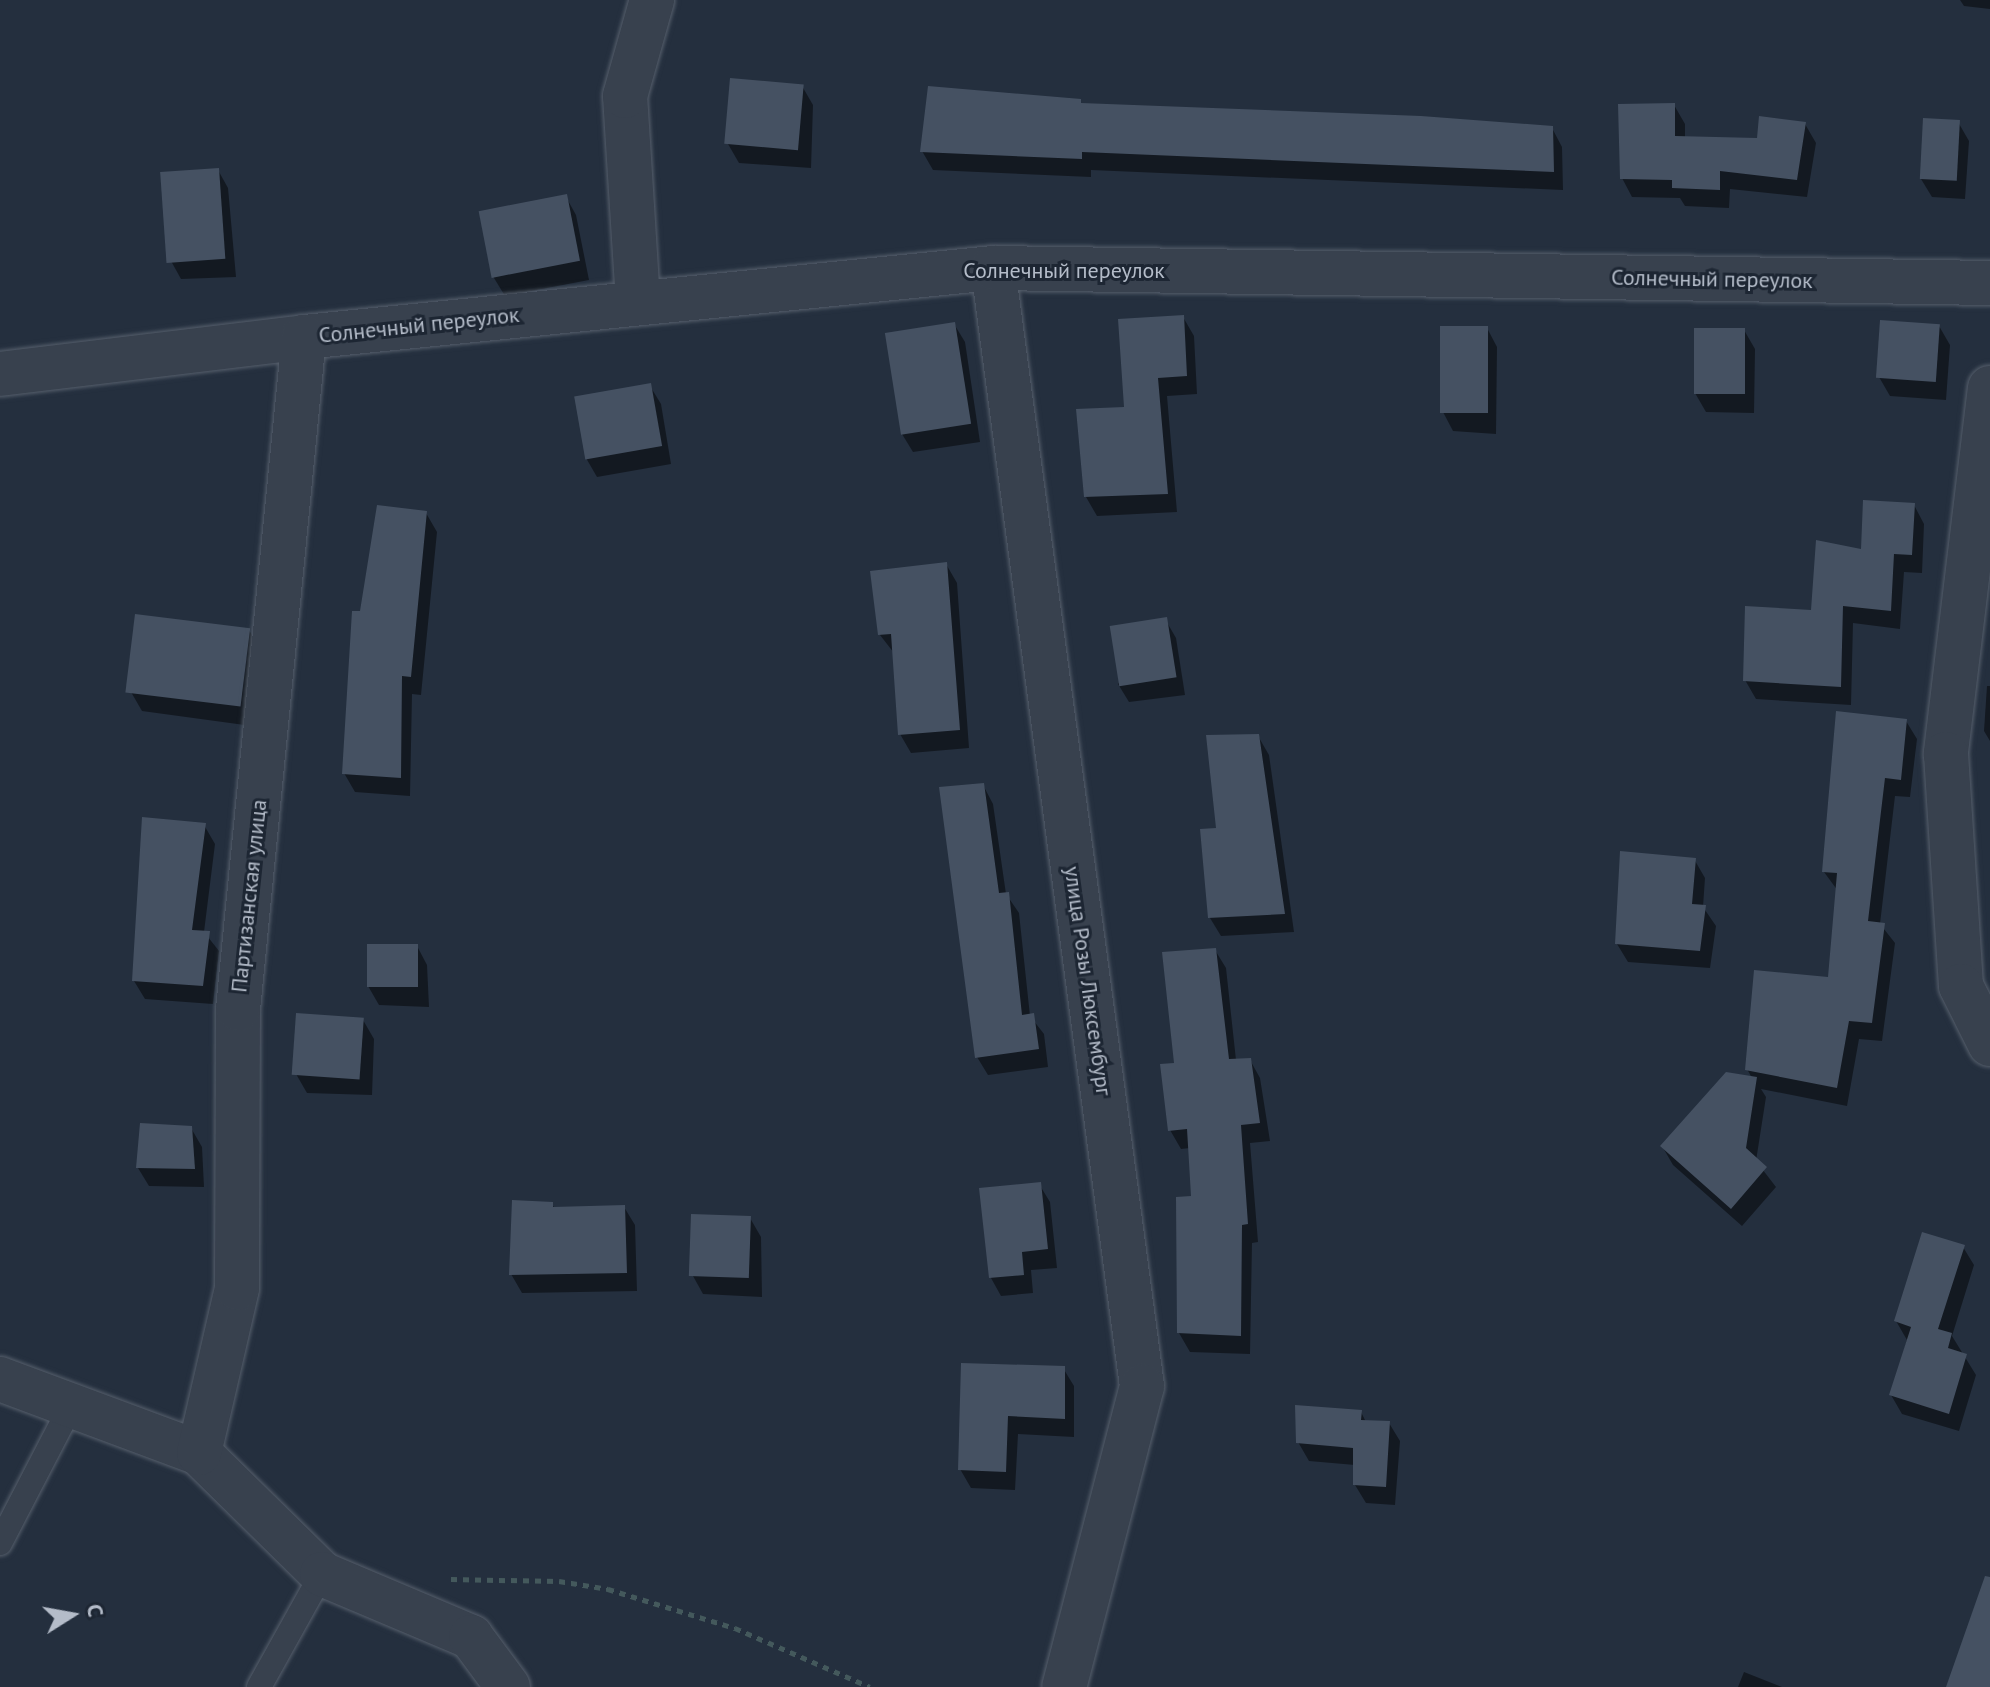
<!DOCTYPE html>
<meta charset="utf-8">
<style>
body{margin:0}
#map{position:relative;width:1990px;height:1687px;overflow:hidden;background:#242f3e;font-family:"PT Sans",sans-serif}
div>[style]{position:absolute}
.shadow>*{inset:0;background:#0007}
.building>*{inset:0;background:#455162;transform-origin:0 0}
.path>*{height:5px;margin-top:-2.5px;transform-origin:0;background:repeating-linear-gradient(90deg,#44595c 0 6px,transparent 0 12px)}
.roads{filter:drop-shadow(0 0 2px #565f6c) drop-shadow(0 0 2px #565f6c)}
.lane>*{height:24px;margin:-12px;padding:0 12px;transform-origin:12px;border-radius:12px;background:#38414e}
.street>*{height:44px;margin:-22px;padding:0 22px;transform-origin:22px;border-radius:22px;background:#38414e}
span{translate:-50% -50%;white-space:nowrap;text-align:center;line-height:1.15;-webkit-text-stroke:6px #1d2633;paint-order:stroke}
.street-label{font-size:22px;color:#b4bcc9}
.north{position:absolute;left:32px;top:1575px;width:80px;height:80px;-webkit-text-stroke:6px #1d2633;paint-order:stroke;rotate:79deg;font-size:22px;font-weight:700;line-height:32px;text-align:center;color:#b4bcc9}
.north::after{content:'';display:block;margin:auto;width:28px;height:36px;background:#b4bcc9;clip-path:polygon(50% 0,100% 100%,50% 72%,0 100%)}
</style>
<div id="map">
<div class="shadow">
<div style="clip-path:polygon(1960px 0,1990px 0,1990px 9px,1964px 6px)"></div>
<div style="clip-path:polygon(802px 86px,813px 105px,811px 168px,739px 163px,728px 144px)"></div>
<div style="clip-path:polygon(1082px 105px,1552px 128px,1562px 147px,1563px 190px,1091px 170px,1091px 177px,933px 170px,922px 151px)"></div>
<div style="clip-path:polygon(1674px 105px,1685px 124px,1685px 138px,1759px 140px,1805px 124px,1816px 143px,1807px 197px,1730px 189px,1729px 208px,1685px 206px,1680px 198px,1632px 197px,1622px 178px)"></div>
<div style="clip-path:polygon(1958px 122px,1969px 141px,1965px 199px,1932px 197px,1921px 179px)"></div>
<div style="clip-path:polygon(218px 170px,228px 188px,236px 277px,181px 279px,171px 261px)"></div>
<div style="clip-path:polygon(566px 197px,576px 215px,589px 280px,505px 296px,494px 278px,482px 213px)"></div>
<div style="clip-path:polygon(1183px 317px,1194px 336px,1197px 394px,1167px 396px,1177px 512px,1097px 516px,1086px 497px,1126px 409px)"></div>
<div style="clip-path:polygon(954px 324px,965px 342px,980px 442px,913px 452px,902px 434px)"></div>
<div style="clip-path:polygon(1939px 326px,1950px 345px,1946px 400px,1890px 396px,1879px 377px)"></div>
<div style="clip-path:polygon(1487px 328px,1497px 347px,1496px 434px,1453px 431px,1443px 412px)"></div>
<div style="clip-path:polygon(1744px 330px,1755px 349px,1754px 413px,1706px 412px,1695px 393px)"></div>
<div style="clip-path:polygon(650px 386px,661px 404px,671px 464px,597px 477px,586px 458px)"></div>
<div style="clip-path:polygon(1914px 505px,1924px 524px,1922px 573px,1904px 572px,1900px 629px,1853px 623px,1851px 705px,1756px 699px,1745px 680px,1813px 612px,1863px 551px)"></div>
<div style="clip-path:polygon(426px 513px,437px 532px,421px 695px,412px 694px,410px 796px,355px 792px,344px 773px,362px 613px)"></div>
<div style="clip-path:polygon(946px 564px,957px 583px,969px 748px,911px 753px,900px 734px,894px 653px,880px 635px)"></div>
<div style="clip-path:polygon(1165px 619px,1176px 638px,1185px 695px,1129px 702px,1118px 684px)"></div>
<div style="clip-path:polygon(249px 630px,260px 649px,252px 726px,142px 711px,131px 692px)"></div>
<div style="clip-path:polygon(1987px 686px,1990px 686px,1990px 741px,1984px 731px)"></div>
<div style="clip-path:polygon(1906px 721px,1917px 739px,1910px 797px,1895px 796px,1880px 924px,1895px 943px,1882px 1041px,1859px 1039px,1847px 1106px,1761px 1089px,1766px 1097px,1756px 1161px,1776px 1187px,1742px 1226px,1673px 1165px,1662px 1146px,1752px 1078px,1747px 1069px,1829px 979px,1838px 891px,1824px 872px)"></div>
<div style="clip-path:polygon(1258px 736px,1269px 755px,1294px 932px,1221px 936px,1210px 918px,1218px 830px)"></div>
<div style="clip-path:polygon(983px 785px,993px 804px,1006px 894px,1019px 913px,1030px 1016px,1044px 1034px,1048px 1067px,988px 1075px,977px 1057px)"></div>
<div style="clip-path:polygon(204px 825px,215px 844px,204px 932px,219px 951px,213px 1004px,145px 999px,134px 981px)"></div>
<div style="clip-path:polygon(1694px 859px,1705px 878px,1703px 907px,1716px 926px,1710px 968px,1628px 962px,1617px 944px)"></div>
<div style="clip-path:polygon(417px 946px,427px 965px,429px 1007px,379px 1005px,368px 986px)"></div>
<div style="clip-path:polygon(1215px 950px,1226px 968px,1236px 1060px,1250px 1060px,1260px 1078px,1270px 1141px,1250px 1143px,1258px 1242px,1252px 1243px,1250px 1354px,1190px 1352px,1179px 1333px,1194px 1198px,1190px 1148px,1181px 1149px,1170px 1130px,1177px 1065px)"></div>
<div style="clip-path:polygon(363px 1020px,374px 1039px,372px 1095px,307px 1093px,296px 1074px)"></div>
<div style="clip-path:polygon(191px 1128px,202px 1147px,204px 1187px,149px 1186px,138px 1168px)"></div>
<div style="clip-path:polygon(1039px 1184px,1050px 1202px,1057px 1268px,1031px 1270px,1033px 1293px,1001px 1296px,991px 1278px)"></div>
<div style="clip-path:polygon(552px 1204px,555px 1209px,624px 1207px,635px 1225px,637px 1291px,522px 1293px,511px 1274px)"></div>
<div style="clip-path:polygon(750px 1218px,761px 1237px,762px 1297px,703px 1294px,693px 1276px)"></div>
<div style="clip-path:polygon(1963px 1247px,1974px 1265px,1952px 1336px,1976px 1375px,1959px 1431px,1902px 1414px,1891px 1395px,1907px 1340px,1896px 1321px)"></div>
<div style="clip-path:polygon(963px 1365px,1063px 1368px,1074px 1386px,1074px 1437px,1018px 1434px,1015px 1490px,971px 1488px,960px 1469px)"></div>
<div style="clip-path:polygon(1361px 1412px,1366px 1422px,1389px 1423px,1400px 1441px,1395px 1505px,1366px 1503px,1355px 1485px,1355px 1465px,1309px 1461px,1298px 1442px)"></div>
<div style="clip-path:polygon(1744px 1672px,1782px 1687px,1738px 1687px)"></div>
</div>
<div class="building">
<div style="left:730px;top:78px;width:74px;height:66px;rotate:5deg"></div>
<div style="clip-path:polygon(928px 86px,1081px 99px,1081px 103px,1421px 116px,1553px 126px,1554px 172px,1082px 152px,1082px 159px,920px 152px)"></div>
<div style="clip-path:polygon(1675px 103px,1675px 136px,1757px 138px,1759px 116px,1806px 122px,1797px 180px,1720px 171px,1720px 190px,1672px 188px,1672px 180px,1620px 179px,1618px 104px)"></div>
<div style="left:1923px;top:118px;width:37px;height:61px;rotate:3deg"></div>
<div style="left:219px;top:168px;width:91px;height:59px;rotate:86deg"></div>
<div style="left:567px;top:194px;width:68px;height:90px;rotate:79deg"></div>
<div style="clip-path:polygon(1184px 315px,1187px 376px,1158px 378px,1168px 494px,1084px 497px,1076px 409px,1124px 407px,1118px 319px)"></div>
<div style="left:1880px;top:320px;width:60px;height:58px;rotate:4deg"></div>
<div style="left:955px;top:322px;width:103px;height:71px;rotate:81deg"></div>
<div style="left:1440px;top:326px;width:48px;height:87px"></div>
<div style="left:1694px;top:328px;width:51px;height:66px"></div>
<div style="left:651px;top:383px;width:64px;height:78px;rotate:80deg"></div>
<div style="clip-path:polygon(1863px 500px,1915px 503px,1912px 555px,1894px 554px,1891px 611px,1843px 606px,1841px 687px,1743px 681px,1745px 606px,1811px 610px,1816px 540px,1861px 549px)"></div>
<div style="clip-path:polygon(377px 505px,427px 511px,411px 677px,402px 676px,401px 778px,342px 774px,352px 611px,360px 611px)"></div>
<div style="clip-path:polygon(947px 562px,960px 730px,898px 735px,891px 634px,878px 635px,870px 571px)"></div>
<div style="left:135px;top:614px;width:116px;height:79px;rotate:7deg"></div>
<div style="left:1167px;top:617px;width:61px;height:58px;rotate:81deg"></div>
<div style="clip-path:polygon(1836px 711px,1907px 719px,1901px 780px,1885px 778px,1868px 921px,1885px 923px,1872px 1023px,1849px 1021px,1837px 1088px,1745px 1070px,1754px 970px,1828px 977px,1837px 873px,1822px 872px)"></div>
<div style="clip-path:polygon(1259px 734px,1285px 914px,1208px 918px,1200px 829px,1216px 828px,1206px 735px)"></div>
<div style="clip-path:polygon(984px 783px,999px 893px,1009px 892px,1022px 1015px,1034px 1013px,1039px 1049px,975px 1058px,939px 787px)"></div>
<div style="clip-path:polygon(142px 817px,206px 823px,192px 930px,210px 931px,203px 986px,132px 981px)"></div>
<div style="clip-path:polygon(1620px 851px,1696px 858px,1692px 904px,1706px 905px,1700px 951px,1615px 944px)"></div>
<div style="left:367px;top:944px;width:51px;height:43px"></div>
<div style="clip-path:polygon(1216px 948px,1229px 1059px,1251px 1058px,1260px 1123px,1241px 1125px,1248px 1224px,1242px 1225px,1241px 1336px,1177px 1333px,1176px 1197px,1191px 1196px,1187px 1129px,1168px 1131px,1160px 1064px,1174px 1063px,1162px 952px)"></div>
<div style="left:296px;top:1013px;width:68px;height:62px;rotate:4deg"></div>
<div style="clip-path:polygon(1726px 1072px,1757px 1077px,1746px 1148px,1767px 1167px,1731px 1209px,1660px 1146px)"></div>
<div style="clip-path:polygon(140px 1123px,192px 1126px,195px 1169px,136px 1168px)"></div>
<div style="clip-path:polygon(1041px 1182px,1048px 1249px,1022px 1252px,1024px 1275px,989px 1278px,979px 1188px)"></div>
<div style="clip-path:polygon(512px 1200px,553px 1202px,553px 1207px,625px 1205px,627px 1273px,509px 1275px)"></div>
<div style="left:691px;top:1214px;width:60px;height:62px;rotate:2deg"></div>
<div style="clip-path:polygon(1922px 1232px,1965px 1245px,1938px 1329px,1952px 1333px,1948px 1348px,1967px 1354px,1949px 1414px,1889px 1395px,1911px 1327px,1894px 1321px)"></div>
<div style="clip-path:polygon(961px 1363px,1065px 1366px,1065px 1419px,1008px 1416px,1006px 1472px,958px 1470px)"></div>
<div style="clip-path:polygon(1295px 1405px,1362px 1410px,1361px 1420px,1390px 1421px,1386px 1487px,1353px 1485px,1353px 1448px,1296px 1443px)"></div>
<div style="clip-path:polygon(1985px 1576px,1990px 1577px,1990px 1687px,1946px 1687px)"></div>
</div>
<div class="path">
<div style="left:451px;top:1579px;width:108px;rotate:1.1deg"></div>
<div style="left:559px;top:1581px;width:50px;rotate:9.3deg"></div>
<div style="left:608px;top:1589px;width:133px;rotate:17.1deg"></div>
<div style="left:735px;top:1628px;width:147px;rotate:23.6deg"></div>
</div>
<div class="roads">
<div class="lane">
<div style="left:0;top:1543px;width:152px;rotate:-62.6deg"></div>
<div style="left:259px;top:1687px;width:129px;rotate:-60.9deg"></div>
</div>
<div class="street">
<div style="left:993px;top:268px;width:1128px;rotate:82.41deg"></div>
<div style="left:1142px;top:1386px;width:311px;rotate:104.5deg"></div>
<div style="left:638px;top:302px;width:206px;rotate:-93.6deg"></div>
<div style="left:625px;top:96px;width:100px;rotate:-74.3deg"></div>
<div style="left:0;top:374px;width:306px;rotate:-6.9deg"></div>
<div style="left:304px;top:337px;width:692px;rotate:-5.72deg"></div>
<div style="left:993px;top:268px;width:997px;rotate:0.86deg"></div>
<div style="left:1990px;top:388px;width:369px;rotate:96.9deg"></div>
<div style="left:1946px;top:754px;width:232px;rotate:86.3deg"></div>
<div style="left:1961px;top:986px;width:65px;rotate:63.4deg"></div>
<div style="left:0;top:1379px;width:212px;rotate:20.4deg"></div>
<div style="left:199px;top:1453px;width:173px;rotate:44.5deg"></div>
<div style="left:322px;top:1574px;width:162px;rotate:22.9deg"></div>
<div style="left:471px;top:1637px;width:62px;rotate:53.5deg"></div>
<div style="left:199px;top:1453px;width:169px;rotate:-77deg"></div>
<div style="left:237px;top:1288px;width:279px;rotate:-89.8deg"></div>
<div style="left:238px;top:1009px;width:675px;rotate:-84.39deg"></div>
</div>
</div>
<div class="street-label">
<span style="left:1064px;top:271px">Солнечный переулок</span>
<span style="left:1712px;top:279px;rotate:1deg">Солнечный переулок</span>
<span style="left:419px;top:325px;rotate:-6deg">Солнечный переулок</span>
<span style="left:249px;top:896px;rotate:-84deg">Партизанская улица</span>
<span style="left:1088px;top:981px;rotate:82deg">улица Розы Люксембург</span>
</div>
<div class="north">С</div>
</div>
